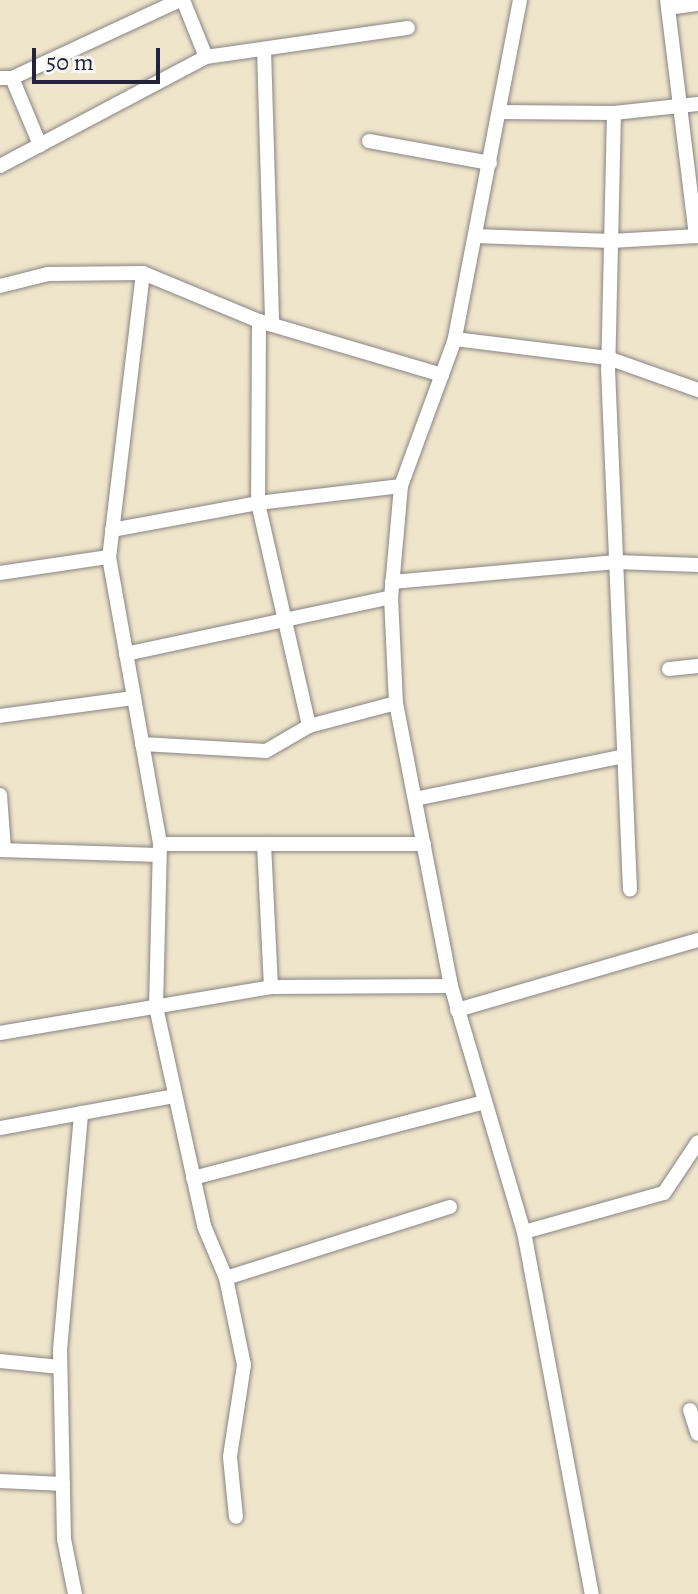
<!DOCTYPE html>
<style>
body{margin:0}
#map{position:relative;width:698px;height:1594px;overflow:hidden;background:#efe5cb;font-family:Alegreya,serif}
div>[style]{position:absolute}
.roads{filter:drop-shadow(0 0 2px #888483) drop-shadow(0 0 2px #888483)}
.street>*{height:14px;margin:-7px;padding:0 7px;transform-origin:7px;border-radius:7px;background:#fff}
span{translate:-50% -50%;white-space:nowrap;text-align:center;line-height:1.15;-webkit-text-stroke:8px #f6f6f2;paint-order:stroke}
.scale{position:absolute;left:32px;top:48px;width:128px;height:36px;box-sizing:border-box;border:4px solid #22223b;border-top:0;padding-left:10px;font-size:24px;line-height:28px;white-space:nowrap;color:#22223b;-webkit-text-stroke:6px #f6f6f2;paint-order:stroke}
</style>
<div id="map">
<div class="roads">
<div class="street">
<div style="left:183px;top:0;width:61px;rotate:68deg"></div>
<div style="left:520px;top:0;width:345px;rotate:100.9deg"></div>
<div style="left:455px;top:339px;width:157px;rotate:110.2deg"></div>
<div style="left:401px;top:486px;width:111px;rotate:95.1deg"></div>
<div style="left:391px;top:597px;width:106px;rotate:87.3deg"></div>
<div style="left:396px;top:703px;width:288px;rotate:79deg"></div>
<div style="left:451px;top:986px;width:257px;rotate:73.5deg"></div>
<div style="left:524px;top:1232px;width:368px;rotate:79.4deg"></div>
<div style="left:667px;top:0;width:238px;rotate:83deg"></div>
<div style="left:668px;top:8px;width:30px;rotate:-8deg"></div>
<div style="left:264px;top:49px;width:276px;rotate:88.3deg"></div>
<div style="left:0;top:78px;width:12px"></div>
<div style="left:12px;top:78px;width:185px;rotate:-24.9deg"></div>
<div style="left:12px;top:78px;width:73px;rotate:67.3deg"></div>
<div style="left:500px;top:112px;width:114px;rotate:0.5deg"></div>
<div style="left:614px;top:113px;width:84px;rotate:-6.1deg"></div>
<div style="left:614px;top:113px;width:256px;rotate:91.3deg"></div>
<div style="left:608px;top:369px;width:521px;rotate:87.58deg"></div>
<div style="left:369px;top:141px;width:123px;rotate:10.3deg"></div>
<div style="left:0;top:166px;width:233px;rotate:-27.9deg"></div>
<div style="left:206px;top:57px;width:204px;rotate:-8.2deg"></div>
<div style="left:475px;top:236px;width:136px;rotate:2.1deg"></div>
<div style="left:611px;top:241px;width:87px;rotate:-3.3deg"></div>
<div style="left:143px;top:273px;width:286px;rotate:96.8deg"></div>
<div style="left:109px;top:557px;width:291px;rotate:79.9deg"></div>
<div style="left:160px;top:844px;width:163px;rotate:91.4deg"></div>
<div style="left:156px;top:1007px;width:224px;rotate:77.6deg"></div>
<div style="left:204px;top:1226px;width:56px;rotate:67.1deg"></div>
<div style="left:226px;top:1278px;width:89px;rotate:78.3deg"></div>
<div style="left:244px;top:1365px;width:93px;rotate:98.7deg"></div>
<div style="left:230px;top:1457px;width:60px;rotate:84.3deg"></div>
<div style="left:0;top:286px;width:49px;rotate:-14deg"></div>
<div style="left:48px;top:274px;width:95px;rotate:-0.6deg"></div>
<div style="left:143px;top:273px;width:126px;rotate:22.5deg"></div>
<div style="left:259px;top:321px;width:191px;rotate:16.4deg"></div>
<div style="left:259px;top:321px;width:182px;rotate:90.3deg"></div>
<div style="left:258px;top:503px;width:229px;rotate:77.1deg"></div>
<div style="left:455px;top:339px;width:154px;rotate:7.1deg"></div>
<div style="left:608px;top:358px;width:96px;rotate:19.6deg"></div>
<div style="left:112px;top:530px;width:148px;rotate:-10.5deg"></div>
<div style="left:258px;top:503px;width:144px;rotate:-6.8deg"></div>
<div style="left:0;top:573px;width:110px;rotate:-8.4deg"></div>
<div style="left:392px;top:582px;width:225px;rotate:-5.1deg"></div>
<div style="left:616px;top:562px;width:82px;rotate:2.1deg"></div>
<div style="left:126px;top:654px;width:271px;rotate:-12.1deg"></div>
<div style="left:669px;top:669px;width:29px;rotate:-6deg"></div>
<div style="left:0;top:716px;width:135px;rotate:-7.7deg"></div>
<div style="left:142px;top:744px;width:124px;rotate:3.2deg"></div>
<div style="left:266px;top:751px;width:50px;rotate:-30.2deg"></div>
<div style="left:309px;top:726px;width:90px;rotate:-14.8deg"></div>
<div style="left:0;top:795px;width:55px;rotate:85.8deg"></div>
<div style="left:415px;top:799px;width:213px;rotate:-11.6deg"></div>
<div style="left:160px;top:844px;width:264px"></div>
<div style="left:264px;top:844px;width:143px;rotate:87.2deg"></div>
<div style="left:0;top:850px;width:159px;rotate:1.8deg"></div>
<div style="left:457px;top:1010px;width:251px;rotate:-16.2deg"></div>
<div style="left:0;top:1033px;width:275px;rotate:-9.6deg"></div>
<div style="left:271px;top:987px;width:180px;rotate:-0.3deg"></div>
<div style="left:0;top:1128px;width:178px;rotate:-10.4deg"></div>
<div style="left:193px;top:1178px;width:302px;rotate:-14.6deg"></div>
<div style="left:524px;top:1232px;width:145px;rotate:-15.6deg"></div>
<div style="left:664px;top:1193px;width:61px;rotate:-56.3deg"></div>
<div style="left:226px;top:1278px;width:235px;rotate:-17.6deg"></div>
<div style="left:0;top:1361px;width:60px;rotate:5.7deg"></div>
<div style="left:690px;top:1410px;width:25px;rotate:72deg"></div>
<div style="left:0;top:1481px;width:63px;rotate:2.7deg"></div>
<div style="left:75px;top:1594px;width:56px;rotate:-101.3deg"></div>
<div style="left:64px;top:1539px;width:189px;rotate:-91.2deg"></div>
<div style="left:60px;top:1350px;width:238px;rotate:-84.9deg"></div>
</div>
</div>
<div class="scale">50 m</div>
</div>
